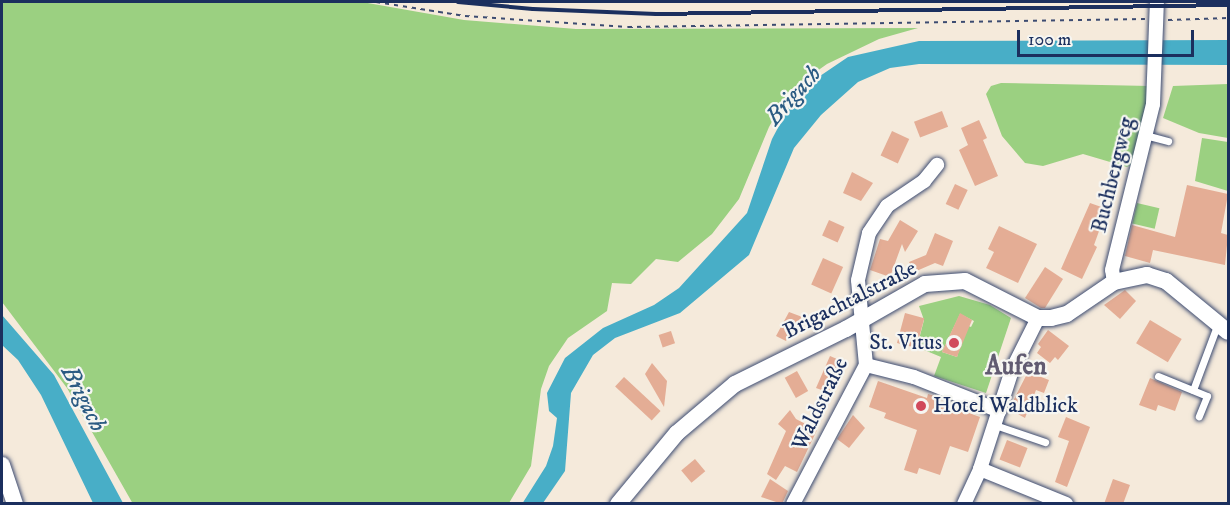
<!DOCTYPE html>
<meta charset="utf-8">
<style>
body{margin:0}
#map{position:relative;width:1230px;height:505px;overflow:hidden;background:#f5eadb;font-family:"IM FELL DW Pica",serif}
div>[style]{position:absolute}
.green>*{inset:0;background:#9bd081;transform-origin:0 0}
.water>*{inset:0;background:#48aec7}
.building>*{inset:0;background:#e4ad95;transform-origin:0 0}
.path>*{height:2px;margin-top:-1px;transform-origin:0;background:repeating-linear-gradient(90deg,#3c4b71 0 4.5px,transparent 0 9px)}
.roads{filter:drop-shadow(0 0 2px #3c4b71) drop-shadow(0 0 2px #3c4b71)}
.service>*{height:7px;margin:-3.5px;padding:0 3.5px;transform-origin:3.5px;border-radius:3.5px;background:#fff}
.minor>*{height:14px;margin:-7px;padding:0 7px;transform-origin:7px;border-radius:7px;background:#fff}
.tertiary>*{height:16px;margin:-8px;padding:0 8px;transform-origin:8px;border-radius:8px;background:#fff}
.rail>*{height:4px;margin:-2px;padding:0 2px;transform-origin:2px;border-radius:2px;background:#1b2f5e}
.dots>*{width:16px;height:16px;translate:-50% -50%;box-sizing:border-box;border:3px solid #f6f6f2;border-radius:50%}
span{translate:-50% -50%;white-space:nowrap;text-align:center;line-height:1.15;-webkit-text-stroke:4.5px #f6f6f2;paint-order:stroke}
.street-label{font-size:22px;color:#1b2f5e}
.poi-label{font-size:22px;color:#1b2f5e}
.right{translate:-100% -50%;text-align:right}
.left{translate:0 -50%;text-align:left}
.water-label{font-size:24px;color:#2b5b83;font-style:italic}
.quarter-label{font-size:26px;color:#615b71;font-weight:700}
.frame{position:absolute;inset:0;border:3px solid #1b2f5e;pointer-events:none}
.scale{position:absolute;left:1017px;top:30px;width:177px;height:27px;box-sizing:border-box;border:3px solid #1b2f5e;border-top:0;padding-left:8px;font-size:18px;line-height:21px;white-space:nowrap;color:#1b2f5e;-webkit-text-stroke:4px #f6f6f2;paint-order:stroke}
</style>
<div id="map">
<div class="green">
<div style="clip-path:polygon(2px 2px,362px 2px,464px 20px,576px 29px,918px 28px,879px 39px,827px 64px,789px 91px,769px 127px,739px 199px,712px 234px,678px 262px,656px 259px,631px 284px,612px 283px,607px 311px,568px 338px,549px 366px,541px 389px,531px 466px,509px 503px,133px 504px,67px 388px,2px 302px)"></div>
<div style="clip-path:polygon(1001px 83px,1150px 86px,1132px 164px,1127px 167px,1083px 154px,1043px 166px,1025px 163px,1002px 136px,986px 94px,991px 86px)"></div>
<div style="clip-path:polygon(1228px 84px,1228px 138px,1199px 133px,1163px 118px,1173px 86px)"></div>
<div style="clip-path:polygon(1202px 138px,1228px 142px,1228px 191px,1195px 181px)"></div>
<div style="left:1137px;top:203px;width:23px;height:21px;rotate:13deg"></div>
<div style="clip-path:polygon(evenodd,959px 296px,990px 305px,1011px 318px,986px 393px,934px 376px,941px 357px,917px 347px,924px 320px,919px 306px,959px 296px,960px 314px,974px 321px,971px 327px,966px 325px,957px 357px,942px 352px,960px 314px)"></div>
</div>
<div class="water">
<div style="clip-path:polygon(1228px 40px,1228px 65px,919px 64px,890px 68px,858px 82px,821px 115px,794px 148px,749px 255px,680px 313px,615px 338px,593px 355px,571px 393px,565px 471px,543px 503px,522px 504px,546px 466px,553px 446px,557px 418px,549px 411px,547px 393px,565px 358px,603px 328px,654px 305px,679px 288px,747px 213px,772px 139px,789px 107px,820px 76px,848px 57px,919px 41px)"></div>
<div style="clip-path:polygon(2px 315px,54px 375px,123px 503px,93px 503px,41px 395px,18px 360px,2px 345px)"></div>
</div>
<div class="building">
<div style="left:942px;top:111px;width:17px;height:30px;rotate:69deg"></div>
<div style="clip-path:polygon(979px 120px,987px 138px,983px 140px,998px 176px,975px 186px,959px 150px,968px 145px,961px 128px)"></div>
<div style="left:892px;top:131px;width:19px;height:27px;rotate:25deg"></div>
<div style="clip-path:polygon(852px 172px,873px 183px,861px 201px,843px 193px)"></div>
<div style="left:955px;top:184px;width:14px;height:22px;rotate:25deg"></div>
<div style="clip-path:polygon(1187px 185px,1228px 194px,1221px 233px,1228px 235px,1225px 265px,1153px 250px,1150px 263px,1125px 256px,1132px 225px,1175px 237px)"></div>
<div style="clip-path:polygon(1090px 203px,1107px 209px,1094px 245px,1097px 247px,1082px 279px,1061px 269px)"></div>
<div style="left:829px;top:220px;width:17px;height:17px;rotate:24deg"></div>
<div style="clip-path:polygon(900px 220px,918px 231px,905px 252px,902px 244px,890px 277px,870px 270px,880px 239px,888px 241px)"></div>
<div style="clip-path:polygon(999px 226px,1037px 244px,1018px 283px,986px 268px,994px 252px,988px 249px)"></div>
<div style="clip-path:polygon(935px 233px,953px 241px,943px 266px,935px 263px,914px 272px,909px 262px,926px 255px)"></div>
<div style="left:823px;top:258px;width:22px;height:29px;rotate:24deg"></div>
<div style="clip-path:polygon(1045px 267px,1063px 279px,1045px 308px,1041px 308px,1025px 298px)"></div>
<div style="clip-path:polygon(1125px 290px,1136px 301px,1120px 319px,1104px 305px)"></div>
<div style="clip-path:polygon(789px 312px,805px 318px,801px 328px,790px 331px,786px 341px,776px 336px)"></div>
<div style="left:905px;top:313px;width:20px;height:31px;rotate:15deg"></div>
<div style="clip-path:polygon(960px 313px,972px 320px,957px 357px,942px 352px)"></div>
<div style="left:1150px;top:320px;width:37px;height:27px;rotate:31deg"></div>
<div style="clip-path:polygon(1048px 330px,1069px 346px,1058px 360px,1055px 357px,1050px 363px,1037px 353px,1041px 347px,1038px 344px)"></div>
<div style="left:671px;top:331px;width:13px;height:13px;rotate:72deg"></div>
<div style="clip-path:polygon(830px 356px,844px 362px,833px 394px,816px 388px)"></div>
<div style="clip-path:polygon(652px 363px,667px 381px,664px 407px,645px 374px)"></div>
<div style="left:797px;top:371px;width:23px;height:14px;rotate:61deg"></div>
<div style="clip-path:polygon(1028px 372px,1049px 380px,1044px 393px,1036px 390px,1025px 418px,1009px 409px)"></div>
<div style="left:624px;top:377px;width:50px;height:13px;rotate:43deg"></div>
<div style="clip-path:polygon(1150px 378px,1182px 392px,1175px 411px,1158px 405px,1156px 411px,1139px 405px)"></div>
<div style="clip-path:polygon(878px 381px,927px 398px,928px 394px,939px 397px,938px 402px,980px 417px,968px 452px,950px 446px,940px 475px,919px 468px,917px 474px,904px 470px,917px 430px,884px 418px,886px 413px,869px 407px)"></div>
<div style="clip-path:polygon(790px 410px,796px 419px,817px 430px,797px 472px,785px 466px,776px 480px,767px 474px,786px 431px,778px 424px)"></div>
<div style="clip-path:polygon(853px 415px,865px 428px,849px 448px,837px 439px)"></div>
<div style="clip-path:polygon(1066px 417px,1090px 427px,1067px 487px,1055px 482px,1069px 441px,1058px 437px)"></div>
<div style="left:1007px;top:440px;width:22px;height:21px;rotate:21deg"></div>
<div style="left:695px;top:459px;width:16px;height:18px;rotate:50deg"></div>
<div style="clip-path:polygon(770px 479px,788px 491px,782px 504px,761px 497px)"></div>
<div style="clip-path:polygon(1113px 479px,1130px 485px,1123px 504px,1104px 504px)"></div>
</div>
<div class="path">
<div style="left:376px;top:2px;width:90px;rotate:8.9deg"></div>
<div style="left:465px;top:16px;width:163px;rotate:3.9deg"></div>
<div style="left:628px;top:27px;width:517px;rotate:-0.89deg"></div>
<div style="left:1168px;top:20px;width:60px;rotate:-1.9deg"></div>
</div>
<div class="roads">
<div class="service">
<div style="left:1145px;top:135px;width:24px;rotate:15deg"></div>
<div style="left:1158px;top:376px;width:53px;rotate:22.2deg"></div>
<div style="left:1207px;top:396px;width:22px;rotate:112deg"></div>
<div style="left:1193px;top:390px;width:72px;rotate:-69.5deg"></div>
<div style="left:995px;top:425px;width:53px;rotate:18.8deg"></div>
</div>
<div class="minor">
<div style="left:1114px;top:282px;width:12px;rotate:-99deg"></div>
<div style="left:1112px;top:270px;width:171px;rotate:-76.1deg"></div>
<div style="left:1153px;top:104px;width:102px;rotate:-87.8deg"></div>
<div style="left:866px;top:365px;width:49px;rotate:14deg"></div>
<div style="left:914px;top:377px;width:92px;rotate:21.6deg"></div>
<div style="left:980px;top:469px;width:93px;rotate:22.1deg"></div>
<div style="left:793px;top:504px;width:157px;rotate:-62.3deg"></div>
<div style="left:866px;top:365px;width:85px;rotate:-95.4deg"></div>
<div style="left:858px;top:280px;width:48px;rotate:-76.8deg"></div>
<div style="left:869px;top:233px;width:32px;rotate:-56deg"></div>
<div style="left:887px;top:206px;width:45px;rotate:-34deg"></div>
<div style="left:924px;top:181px;width:21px;rotate:-51deg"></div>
<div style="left:964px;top:504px;width:38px;rotate:-65deg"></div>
<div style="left:980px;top:469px;width:104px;rotate:-72.1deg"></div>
<div style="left:1012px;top:370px;width:58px;rotate:-63.4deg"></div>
</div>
<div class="tertiary">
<div style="left:2px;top:465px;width:41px;rotate:71.6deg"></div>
<div style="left:618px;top:504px;width:92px;rotate:-50.3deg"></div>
<div style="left:677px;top:433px;width:76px;rotate:-40.2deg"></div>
<div style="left:735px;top:384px;width:124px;rotate:-26.4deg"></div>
<div style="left:846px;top:329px;width:91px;rotate:-29.7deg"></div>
<div style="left:925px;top:284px;width:40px;rotate:-4.3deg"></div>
<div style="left:965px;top:281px;width:82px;rotate:26.9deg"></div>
<div style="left:1038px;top:318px;width:13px"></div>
<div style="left:1051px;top:318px;width:16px;rotate:-14deg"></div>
<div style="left:1067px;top:314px;width:57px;rotate:-34.2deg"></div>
<div style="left:1114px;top:282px;width:34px;rotate:-12deg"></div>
<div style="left:1147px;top:275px;width:20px;rotate:18deg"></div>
<div style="left:1166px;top:281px;width:80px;rotate:39.4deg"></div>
</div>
</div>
<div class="rail">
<div style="left:458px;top:2px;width:75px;rotate:5.3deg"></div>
<div style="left:533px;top:9px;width:123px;rotate:2.3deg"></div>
<div style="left:656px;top:14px;width:572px;rotate:-0.9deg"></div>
</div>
<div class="dots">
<div style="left:954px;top:343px;background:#d1495b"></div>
<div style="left:921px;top:406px;background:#d1495b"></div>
</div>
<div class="street-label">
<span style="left:1113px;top:175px;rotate:-76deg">Buchbergweg</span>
<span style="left:850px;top:300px;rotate:-27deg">Brigachtalstraße</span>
<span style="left:820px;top:404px;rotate:-64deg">Waldstraße</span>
</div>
<div class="poi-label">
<span class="right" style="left:942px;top:343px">St. Vitus</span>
<span class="left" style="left:933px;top:406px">Hotel Waldblick</span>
</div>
<div class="water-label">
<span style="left:794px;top:96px;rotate:-48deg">Brigach</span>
<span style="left:83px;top:399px;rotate:63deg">Brigach</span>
</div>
<div class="quarter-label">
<span style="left:1016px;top:367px">Aufen</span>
</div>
<div class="frame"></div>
<div class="scale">100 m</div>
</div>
